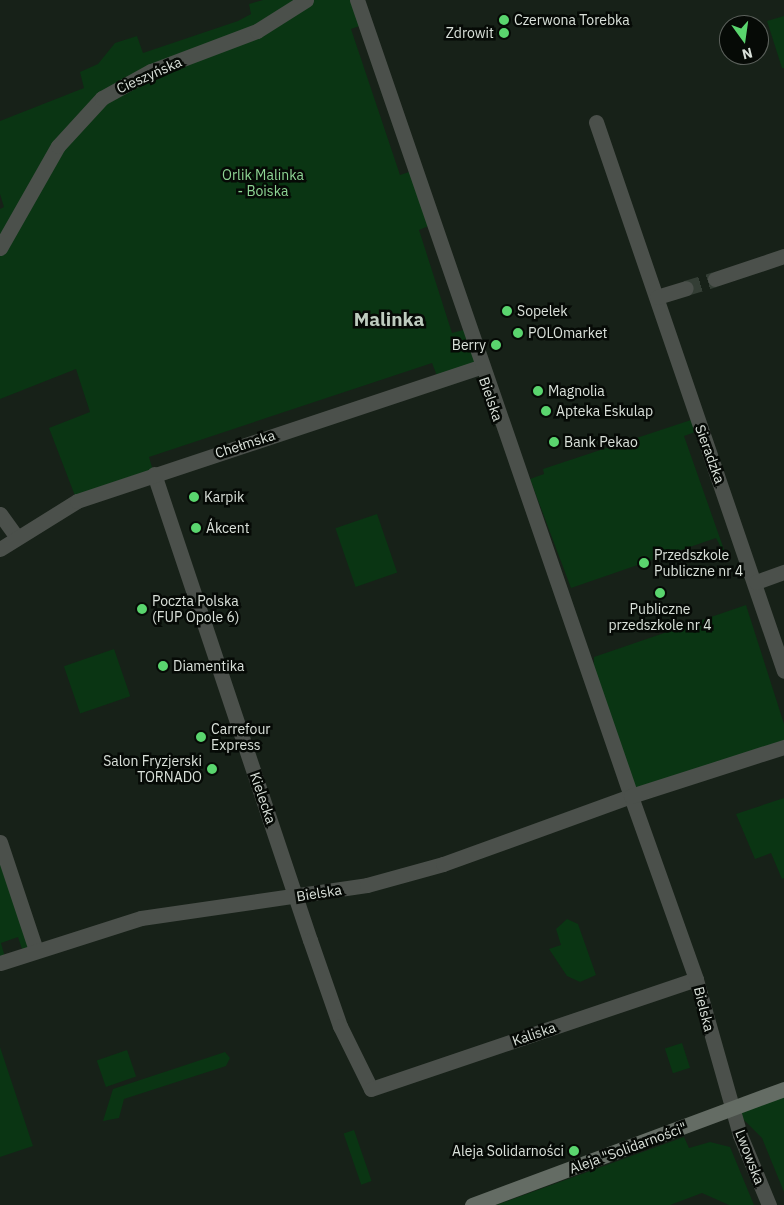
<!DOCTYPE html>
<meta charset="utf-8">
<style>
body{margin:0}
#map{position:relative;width:784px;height:1205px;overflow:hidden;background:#172118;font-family:"IBM Plex Sans",sans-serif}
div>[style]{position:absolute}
.green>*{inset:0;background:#0a3513;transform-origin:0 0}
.street-tunnel>*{height:15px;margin-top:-7.5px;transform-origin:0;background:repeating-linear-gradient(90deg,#343e35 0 15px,transparent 0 23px)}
.street>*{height:15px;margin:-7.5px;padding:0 7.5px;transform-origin:7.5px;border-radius:7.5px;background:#4b504b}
.secondary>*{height:15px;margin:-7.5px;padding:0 7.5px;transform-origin:7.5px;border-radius:7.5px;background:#646c64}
.dots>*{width:14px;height:14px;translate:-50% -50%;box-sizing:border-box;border:2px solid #060a06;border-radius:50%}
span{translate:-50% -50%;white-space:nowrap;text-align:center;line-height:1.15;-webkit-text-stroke:5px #060a06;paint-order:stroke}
.poi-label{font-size:14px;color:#dae1da}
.left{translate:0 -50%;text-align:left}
.right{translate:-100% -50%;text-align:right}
.street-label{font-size:14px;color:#dae1da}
.park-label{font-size:14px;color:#8ed494}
.district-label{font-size:19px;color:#beccbf;font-weight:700}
.north{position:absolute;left:719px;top:15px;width:50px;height:50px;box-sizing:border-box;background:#060a06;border:1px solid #5b605b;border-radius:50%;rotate:166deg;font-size:14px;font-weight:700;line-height:20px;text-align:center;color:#dae1da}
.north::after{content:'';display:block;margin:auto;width:18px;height:22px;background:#5ad56e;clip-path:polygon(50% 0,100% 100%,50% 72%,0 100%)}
</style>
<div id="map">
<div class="green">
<div style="clip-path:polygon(263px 0,357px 0,365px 24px,351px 29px,400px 175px,415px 170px,433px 224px,419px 230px,452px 333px,467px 329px,480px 367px,439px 381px,432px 363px,149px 457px,154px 474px,77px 501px,49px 428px,90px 412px,76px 369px,0 399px,0 209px,4px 207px,0 194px,0 121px,84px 88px,80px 72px,98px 64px,115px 43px,137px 36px,143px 53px,238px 21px,251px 14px,249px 4px)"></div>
<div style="clip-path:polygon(784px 16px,784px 68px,782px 68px,767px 21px)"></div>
<div style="clip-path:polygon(697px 418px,701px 430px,684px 436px,728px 561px,716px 538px,571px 588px,530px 479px,544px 474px,543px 469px)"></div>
<div style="left:377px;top:514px;width:62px;height:44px;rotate:71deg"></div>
<div style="clip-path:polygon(746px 605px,784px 724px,784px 741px,629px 792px,593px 690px,594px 657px)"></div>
<div style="left:114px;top:649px;width:50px;height:53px;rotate:71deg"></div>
<div style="clip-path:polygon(784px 798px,784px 878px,782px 879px,771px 853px,755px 859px,736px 814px)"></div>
<div style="clip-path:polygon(0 842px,36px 950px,24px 955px,18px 937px,1px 943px,6px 961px,0 963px)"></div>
<div style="clip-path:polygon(567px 919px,578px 924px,596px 975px,580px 982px,567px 976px,549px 949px,561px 945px,556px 929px)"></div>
<div style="left:682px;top:1043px;width:26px;height:18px;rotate:72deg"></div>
<div style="clip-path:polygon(0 1047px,33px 1146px,0 1157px)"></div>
<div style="left:127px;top:1050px;width:28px;height:32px;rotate:71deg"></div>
<div style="clip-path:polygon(225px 1052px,230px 1058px,226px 1066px,124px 1099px,119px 1118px,103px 1121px,113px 1089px)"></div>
<div style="clip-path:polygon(784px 1089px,784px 1192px,762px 1138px,733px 1109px)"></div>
<div style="left:354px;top:1130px;width:54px;height:11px;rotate:71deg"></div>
<div style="clip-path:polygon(684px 1137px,689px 1148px,710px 1142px,730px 1147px,754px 1205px,729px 1205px,702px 1193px,670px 1205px,496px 1205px)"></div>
</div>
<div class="street-tunnel">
<div style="left:686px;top:288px;width:30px;rotate:-17deg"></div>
</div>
<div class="street">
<div style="left:596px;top:122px;width:580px;rotate:71.1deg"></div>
<div style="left:0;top:248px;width:117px;rotate:-60.4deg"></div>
<div style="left:58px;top:146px;width:65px;rotate:-47.5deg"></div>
<div style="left:102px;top:98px;width:56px;rotate:-28.9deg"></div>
<div style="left:151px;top:71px;width:113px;rotate:-20.7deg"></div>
<div style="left:257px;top:31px;width:58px;rotate:-32.3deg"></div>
<div style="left:715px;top:279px;width:73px;rotate:-18.4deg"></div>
<div style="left:657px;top:297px;width:30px;rotate:-17deg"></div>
<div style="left:154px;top:474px;width:491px;rotate:71.5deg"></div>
<div style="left:310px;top:940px;width:91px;rotate:70.8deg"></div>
<div style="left:340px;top:1026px;width:70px;rotate:63.8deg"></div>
<div style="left:371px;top:1089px;width:343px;rotate:-18.7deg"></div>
<div style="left:0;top:514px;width:27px;rotate:54deg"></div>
<div style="left:0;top:549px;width:91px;rotate:-31.9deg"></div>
<div style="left:77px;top:501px;width:425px;rotate:-18.4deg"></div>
<div style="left:756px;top:582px;width:30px;rotate:-20deg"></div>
<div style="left:0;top:842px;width:114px;rotate:71.6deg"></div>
<div style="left:0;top:963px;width:148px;rotate:-17.7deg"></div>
<div style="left:141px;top:918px;width:228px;rotate:-8.3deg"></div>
<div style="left:367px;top:885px;width:79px;rotate:-15.4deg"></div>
<div style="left:443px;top:864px;width:200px;rotate:-19.9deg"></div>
<div style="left:631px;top:796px;width:842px;rotate:-108.99deg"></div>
<div style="left:769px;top:1205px;width:76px;rotate:-112.5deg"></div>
<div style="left:740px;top:1135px;width:162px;rotate:-105.8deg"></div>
<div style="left:696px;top:979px;width:194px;rotate:-109.6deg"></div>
<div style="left:631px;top:796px;width:161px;rotate:-17.8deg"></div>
</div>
<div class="secondary">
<div style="left:472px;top:1205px;width:333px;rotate:-20.4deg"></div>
</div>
<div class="dots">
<div style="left:504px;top:20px;background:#5ad56e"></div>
<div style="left:504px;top:33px;background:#5ad56e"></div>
<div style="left:507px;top:311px;background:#5ad56e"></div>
<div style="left:518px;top:333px;background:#5ad56e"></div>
<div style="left:496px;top:345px;background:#5ad56e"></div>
<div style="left:538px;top:391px;background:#5ad56e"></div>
<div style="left:546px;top:411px;background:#5ad56e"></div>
<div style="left:554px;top:442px;background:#5ad56e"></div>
<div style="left:194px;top:497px;background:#5ad56e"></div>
<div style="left:196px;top:528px;background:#5ad56e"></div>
<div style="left:644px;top:563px;background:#5ad56e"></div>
<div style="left:660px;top:593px;background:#5ad56e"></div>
<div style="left:142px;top:609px;background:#5ad56e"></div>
<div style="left:163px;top:666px;background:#5ad56e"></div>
<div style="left:201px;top:737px;background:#5ad56e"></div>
<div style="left:212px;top:769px;background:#5ad56e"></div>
<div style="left:574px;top:1151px;background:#5ad56e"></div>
</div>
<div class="poi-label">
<span class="left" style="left:514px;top:20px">Czerwona Torebka</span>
<span class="right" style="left:494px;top:33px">Zdrowit</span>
<span class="left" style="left:517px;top:311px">Sopelek</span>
<span class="left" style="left:528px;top:333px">POLOmarket</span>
<span class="right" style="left:486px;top:345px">Berry</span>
<span class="left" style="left:548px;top:391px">Magnolia</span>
<span class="left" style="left:556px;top:411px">Apteka Eskulap</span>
<span class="left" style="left:564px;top:442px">Bank Pekao</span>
<span class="left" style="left:204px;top:497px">Karpik</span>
<span class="left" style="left:206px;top:528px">Ákcent</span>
<span class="left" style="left:654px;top:563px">Przedszkole<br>Publiczne nr 4</span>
<span class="left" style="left:152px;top:609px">Poczta Polska<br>(FUP Opole 6)</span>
<span style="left:660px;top:617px">Publiczne<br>przedszkole nr 4</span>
<span class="left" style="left:173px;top:666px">Diamentika</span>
<span class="left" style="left:211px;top:737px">Carrefour<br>Express</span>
<span class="right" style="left:202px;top:769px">Salon Fryzjerski<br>TORNADO</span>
<span class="right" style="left:564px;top:1151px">Aleja Solidarności</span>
</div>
<div class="street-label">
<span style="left:149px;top:75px;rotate:-24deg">Cieszyńska</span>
<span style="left:491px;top:399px;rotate:71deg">Bielska</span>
<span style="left:245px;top:444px;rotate:-18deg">Chełmska</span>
<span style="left:710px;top:454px;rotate:70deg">Sieradzka</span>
<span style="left:263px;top:798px;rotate:71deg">Kielecka</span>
<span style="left:319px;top:893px;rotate:-9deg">Bielska</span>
<span style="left:704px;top:1009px;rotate:76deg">Bielska</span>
<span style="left:534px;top:1034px;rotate:-19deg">Kaliska</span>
<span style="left:628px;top:1148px;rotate:-20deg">Aleja "Solidarności"</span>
<span style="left:750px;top:1157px;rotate:69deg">Lwowska</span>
</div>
<div class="park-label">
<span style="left:263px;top:183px">Orlik Malinka<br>- Boiska</span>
</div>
<div class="district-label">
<span style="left:389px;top:320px">Malinka</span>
</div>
<div class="north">N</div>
</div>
